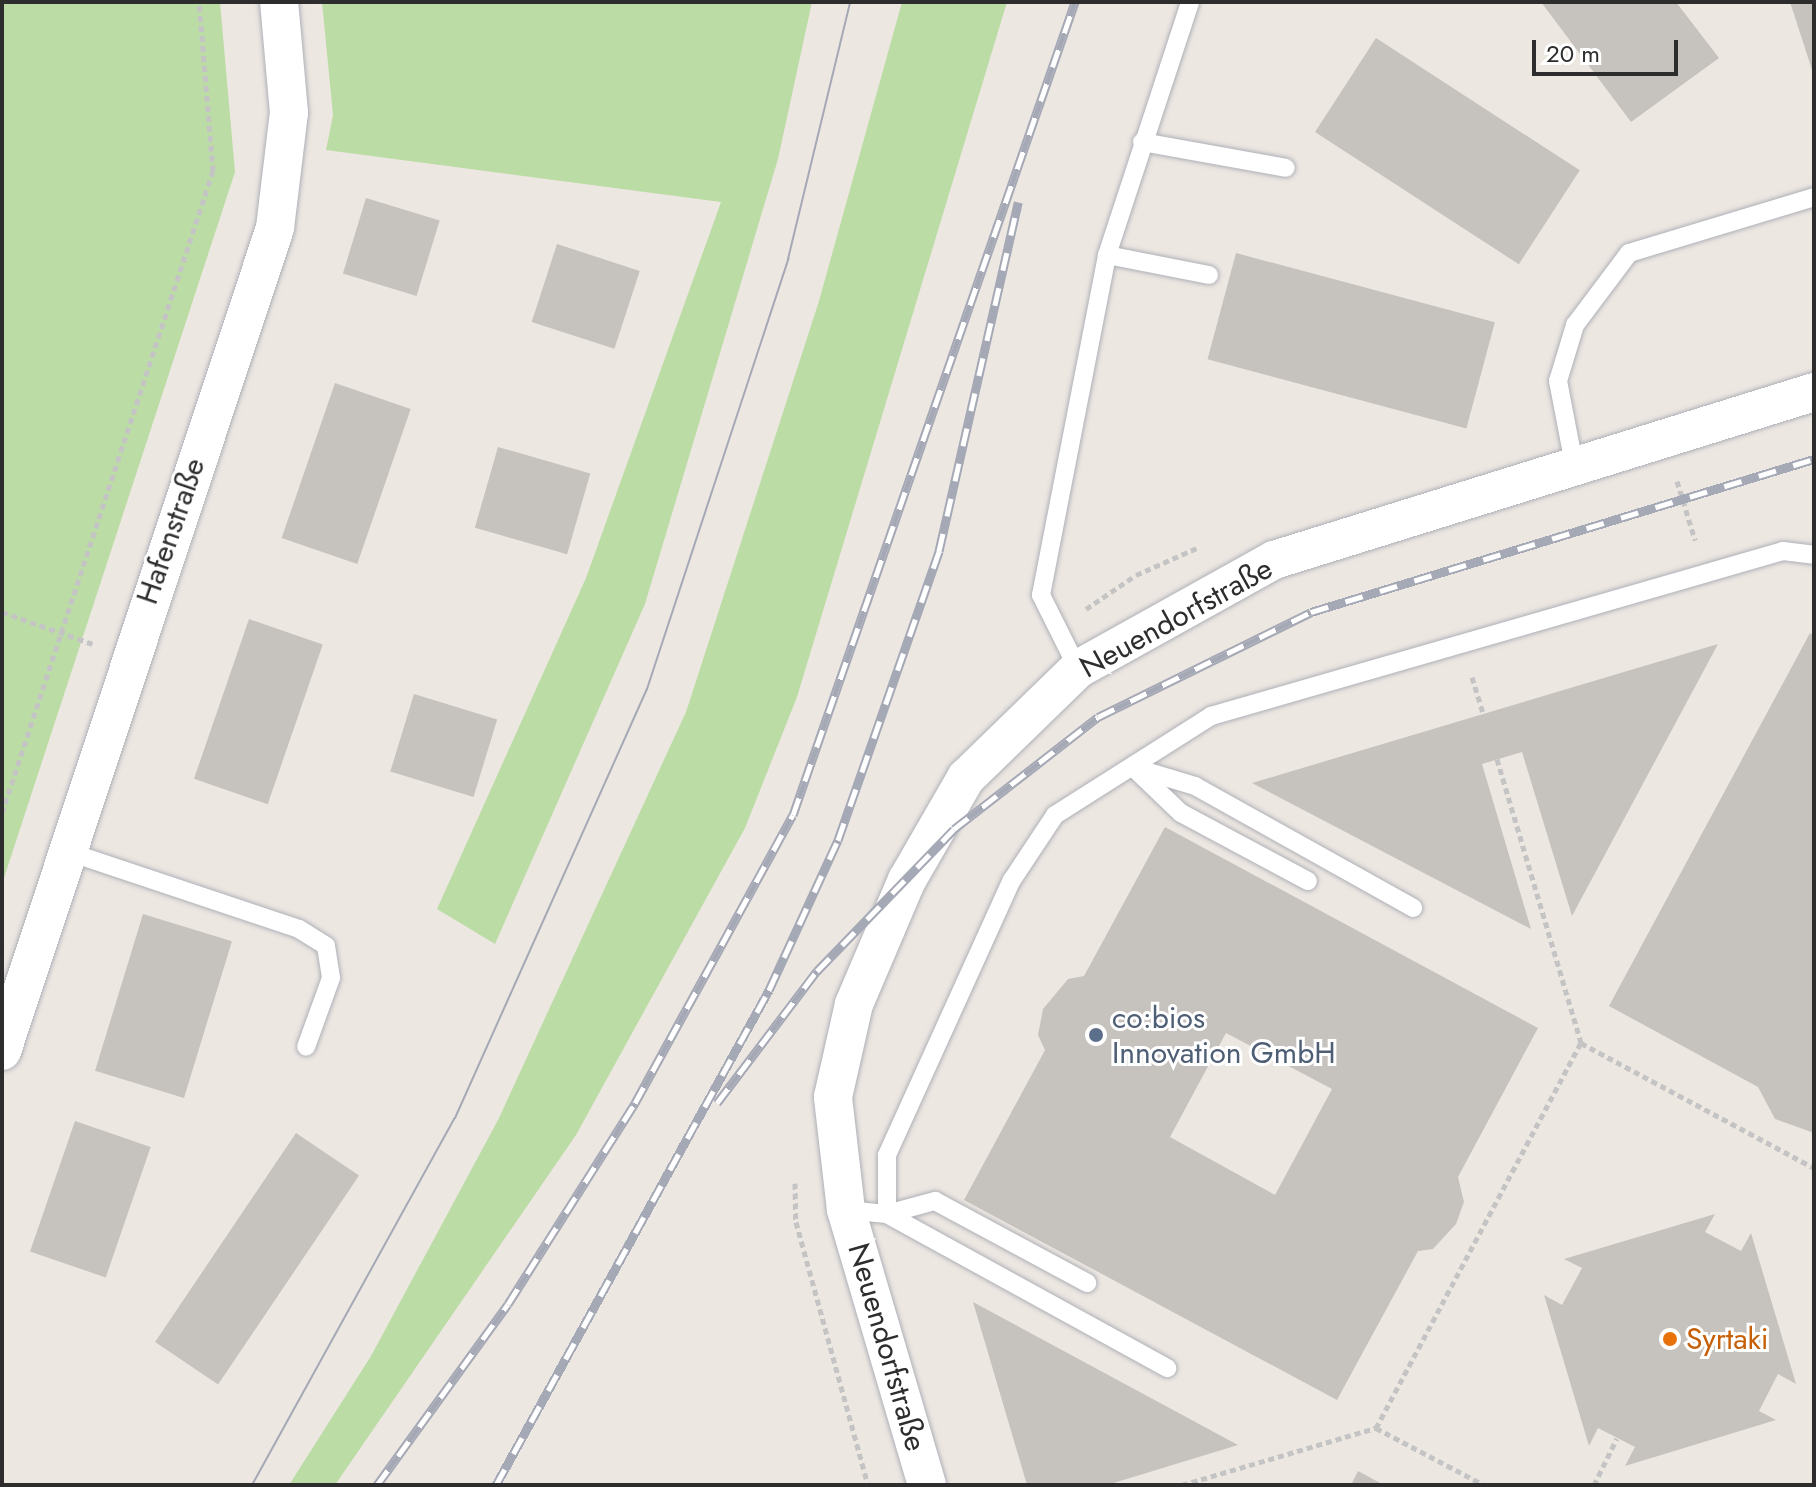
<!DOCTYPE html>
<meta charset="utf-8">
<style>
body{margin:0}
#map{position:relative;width:1816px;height:1487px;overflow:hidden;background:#ede7e2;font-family:Jost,sans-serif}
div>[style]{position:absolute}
.green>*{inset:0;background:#bcdca5}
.building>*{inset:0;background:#c6c2bd;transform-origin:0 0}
.path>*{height:5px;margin-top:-2.5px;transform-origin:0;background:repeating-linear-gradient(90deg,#c4c4c4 0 6px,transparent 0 10px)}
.roads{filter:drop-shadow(0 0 2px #aeb0b7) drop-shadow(0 0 2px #aeb0b7)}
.lane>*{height:18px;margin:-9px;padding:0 9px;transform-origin:9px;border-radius:9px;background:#fff}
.street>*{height:38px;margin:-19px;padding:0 19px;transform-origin:19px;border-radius:19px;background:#fff}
.tram>*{height:2px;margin:-1px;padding:0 1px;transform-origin:1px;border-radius:1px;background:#a5a8b5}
.rail>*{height:9px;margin-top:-4.5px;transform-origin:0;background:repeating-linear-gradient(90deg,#fff 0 18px,#a5a8b5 0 36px);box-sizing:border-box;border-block:2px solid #a5a8b5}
.dots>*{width:22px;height:22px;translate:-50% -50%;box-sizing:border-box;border:4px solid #fff;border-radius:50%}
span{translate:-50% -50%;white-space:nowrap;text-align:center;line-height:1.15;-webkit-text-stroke:6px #fff;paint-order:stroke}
.street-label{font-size:30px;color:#2d2d2d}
.service-label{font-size:30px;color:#4e5e75}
.left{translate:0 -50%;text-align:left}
.food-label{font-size:30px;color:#c56008}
.frame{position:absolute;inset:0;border:4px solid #2d2d2d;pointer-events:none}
.scale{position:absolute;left:1532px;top:40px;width:146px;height:36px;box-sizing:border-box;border:4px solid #2d2d2d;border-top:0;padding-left:10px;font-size:24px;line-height:28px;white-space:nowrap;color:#2d2d2d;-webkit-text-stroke:6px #fff;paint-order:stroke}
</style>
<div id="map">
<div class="green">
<div style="clip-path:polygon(2px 2px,220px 2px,235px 172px,2px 884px)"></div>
<div style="clip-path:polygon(322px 2px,812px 2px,778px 159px,645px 604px,495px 944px,437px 909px,586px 578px,721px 202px,326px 150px,333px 115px)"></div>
<div style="clip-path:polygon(902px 2px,1007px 2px,797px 697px,745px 828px,576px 1135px,335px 1485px,289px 1485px,371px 1356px,498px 1120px,686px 712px,819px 301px)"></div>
</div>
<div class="building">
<div style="clip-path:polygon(1541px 2px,1676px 2px,1719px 58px,1631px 122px)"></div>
<div style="clip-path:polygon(1790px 2px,1814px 2px,1814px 73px,1813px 73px)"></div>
<div style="left:1376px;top:38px;width:243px;height:112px;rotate:33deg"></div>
<div style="left:366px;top:198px;width:77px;height:79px;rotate:17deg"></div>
<div style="left:557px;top:244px;width:87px;height:82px;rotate:18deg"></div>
<div style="left:1236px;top:253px;width:268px;height:110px;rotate:15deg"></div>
<div style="left:335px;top:383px;width:80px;height:164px;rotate:19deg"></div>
<div style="left:498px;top:447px;width:96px;height:84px;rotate:16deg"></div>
<div style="left:249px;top:619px;width:78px;height:169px;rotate:19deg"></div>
<div style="clip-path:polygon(1810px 633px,1814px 636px,1814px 1133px,1775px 1119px,1758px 1087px,1609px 1006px)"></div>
<div style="clip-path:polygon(1718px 644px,1572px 916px,1522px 752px,1482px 764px,1531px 929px,1252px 783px)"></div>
<div style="left:414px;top:694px;width:87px;height:81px;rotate:17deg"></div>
<div style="clip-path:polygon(evenodd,1165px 827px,1538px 1028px,1458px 1177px,1464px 1202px,1456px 1224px,1433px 1249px,1418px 1251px,1337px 1400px,964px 1200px,1045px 1050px,1038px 1035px,1043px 1009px,1068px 979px,1084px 976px,1165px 827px,1226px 1033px,1332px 1089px,1275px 1195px,1170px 1137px,1226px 1033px)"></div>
<div style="left:143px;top:914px;width:93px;height:164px;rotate:17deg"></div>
<div style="left:75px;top:1121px;width:80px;height:138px;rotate:19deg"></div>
<div style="left:296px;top:1133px;width:76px;height:252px;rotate:34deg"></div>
<div style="clip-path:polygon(1715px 1214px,1705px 1232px,1741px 1251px,1751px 1233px,1796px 1384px,1778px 1374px,1759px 1411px,1776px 1420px,1625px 1466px,1635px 1447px,1598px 1428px,1589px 1446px,1544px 1295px,1562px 1305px,1582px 1268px,1564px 1259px)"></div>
<div style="clip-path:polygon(973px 1302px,1238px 1445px,1107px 1485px,1027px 1485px)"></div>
<div style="clip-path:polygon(1358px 1471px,1384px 1485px,1351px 1485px)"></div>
</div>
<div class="path">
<div style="left:1677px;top:481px;width:62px;rotate:73deg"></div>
<div style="left:1086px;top:609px;width:60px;rotate:-34.2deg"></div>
<div style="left:1136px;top:575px;width:69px;rotate:-24deg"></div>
<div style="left:2px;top:612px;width:96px;rotate:19.4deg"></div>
<div style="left:1472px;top:677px;width:39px;rotate:73deg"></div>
<div style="left:1497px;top:759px;width:296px;rotate:73.5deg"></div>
<div style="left:2px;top:813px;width:676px;rotate:-71.81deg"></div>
<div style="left:213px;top:171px;width:170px;rotate:-94.7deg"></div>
<div style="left:795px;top:1183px;width:39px;rotate:89deg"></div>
<div style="left:796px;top:1222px;width:273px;rotate:74.7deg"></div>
<div style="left:1376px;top:1428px;width:436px;rotate:-62deg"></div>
<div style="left:1581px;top:1043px;width:264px;rotate:28.2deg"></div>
<div style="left:1182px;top:1485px;width:202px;rotate:-16.4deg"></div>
<div style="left:1376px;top:1428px;width:122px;rotate:27.8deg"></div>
<div style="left:1594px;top:1485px;width:52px;rotate:-63.9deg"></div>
</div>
<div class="roads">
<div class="lane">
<div style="left:1142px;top:142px;width:146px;rotate:10.2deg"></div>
<div style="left:1107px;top:255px;width:104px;rotate:11.1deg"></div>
<div style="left:1574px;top:464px;width:85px;rotate:-100.9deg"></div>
<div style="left:1558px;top:381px;width:59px;rotate:-73.1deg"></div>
<div style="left:1575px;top:325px;width:90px;rotate:-53.1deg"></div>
<div style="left:1629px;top:253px;width:193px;rotate:-16.8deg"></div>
<div style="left:1078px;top:669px;width:83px;rotate:-116.6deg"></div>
<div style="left:1041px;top:595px;width:346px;rotate:-79deg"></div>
<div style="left:1107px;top:255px;width:266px;rotate:-71.8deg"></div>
<div style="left:1132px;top:767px;width:66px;rotate:16.8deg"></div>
<div style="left:1195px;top:786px;width:250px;rotate:29.2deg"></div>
<div style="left:1137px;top:771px;width:61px;rotate:43.7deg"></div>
<div style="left:1181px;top:813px;width:144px;rotate:28.2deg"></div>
<div style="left:66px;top:851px;width:246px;rotate:18.5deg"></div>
<div style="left:299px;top:929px;width:32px;rotate:32deg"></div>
<div style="left:326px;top:946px;width:32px;rotate:81deg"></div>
<div style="left:331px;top:978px;width:73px;rotate:109.9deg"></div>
<div style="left:846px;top:1210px;width:41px;rotate:5.6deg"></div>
<div style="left:887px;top:1214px;width:59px;rotate:-90deg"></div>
<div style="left:887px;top:1155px;width:302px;rotate:-65.6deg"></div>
<div style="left:1012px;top:880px;width:78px;rotate:-56.5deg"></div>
<div style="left:1055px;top:815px;width:185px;rotate:-32.4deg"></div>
<div style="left:1211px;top:716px;width:595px;rotate:-16.09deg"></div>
<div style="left:1783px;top:551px;width:31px;rotate:7deg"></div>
<div style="left:887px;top:1214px;width:320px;rotate:28.8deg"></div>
<div style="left:887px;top:1214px;width:50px;rotate:-15.2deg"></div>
<div style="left:935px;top:1201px;width:173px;rotate:28.3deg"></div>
</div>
<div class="street">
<div style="left:2px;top:1051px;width:867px;rotate:-71.65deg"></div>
<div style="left:275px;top:228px;width:116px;rotate:-83.1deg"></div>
<div style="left:289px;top:113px;width:111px;rotate:-95.1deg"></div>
<div style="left:927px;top:1485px;width:287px;rotate:-106.4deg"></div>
<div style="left:846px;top:1210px;width:114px;rotate:-96.6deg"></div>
<div style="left:833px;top:1097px;width:95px;rotate:-77.3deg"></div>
<div style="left:854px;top:1004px;width:135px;rotate:-66.9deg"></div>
<div style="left:907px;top:880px;width:118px;rotate:-60deg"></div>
<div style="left:966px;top:778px;width:156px;rotate:-44.2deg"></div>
<div style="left:1078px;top:669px;width:224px;rotate:-29.1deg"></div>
<div style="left:1274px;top:560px;width:566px;rotate:-17.28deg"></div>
</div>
</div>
<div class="tram">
<div style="left:252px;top:1485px;width:419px;rotate:-61.1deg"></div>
<div style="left:455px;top:1118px;width:470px;rotate:-65.9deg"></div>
<div style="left:647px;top:689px;width:453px;rotate:-71.8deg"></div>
<div style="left:788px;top:259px;width:264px;rotate:-76.4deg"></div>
</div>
<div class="rail">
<div style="left:717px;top:1103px;width:166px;rotate:-52.9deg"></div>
<div style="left:817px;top:971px;width:197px;rotate:-46deg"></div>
<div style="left:954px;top:829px;width:182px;rotate:-37.9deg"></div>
<div style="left:1098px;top:717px;width:237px;rotate:-26.2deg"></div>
<div style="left:1311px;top:612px;width:526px;rotate:-16.92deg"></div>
<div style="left:377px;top:1485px;width:223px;rotate:-54.1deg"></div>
<div style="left:508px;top:1304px;width:238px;rotate:-57.7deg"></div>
<div style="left:635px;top:1103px;width:328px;rotate:-61.3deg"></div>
<div style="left:793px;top:815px;width:861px;rotate:-70.87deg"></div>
<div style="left:496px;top:1485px;width:565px;rotate:-61.12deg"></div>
<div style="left:769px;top:990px;width:165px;rotate:-65.3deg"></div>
<div style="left:838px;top:840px;width:306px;rotate:-70.7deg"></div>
<div style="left:939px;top:551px;width:358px;rotate:-77.2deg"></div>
</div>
<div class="dots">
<div style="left:1096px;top:1035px;background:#5c6f8a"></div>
<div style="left:1670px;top:1339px;background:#e8710a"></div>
</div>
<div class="street-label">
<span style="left:171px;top:531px;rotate:-71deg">Hafenstraße</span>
<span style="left:1176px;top:618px;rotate:-29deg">Neuendorfstraße</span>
<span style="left:887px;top:1347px;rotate:74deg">Neuendorfstraße</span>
</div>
<div class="service-label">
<span class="left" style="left:1112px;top:1035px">co:bios<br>Innovation GmbH</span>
</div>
<div class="food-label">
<span class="left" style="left:1686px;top:1339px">Syrtaki</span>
</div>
<div class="frame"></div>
<div class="scale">20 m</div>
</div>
